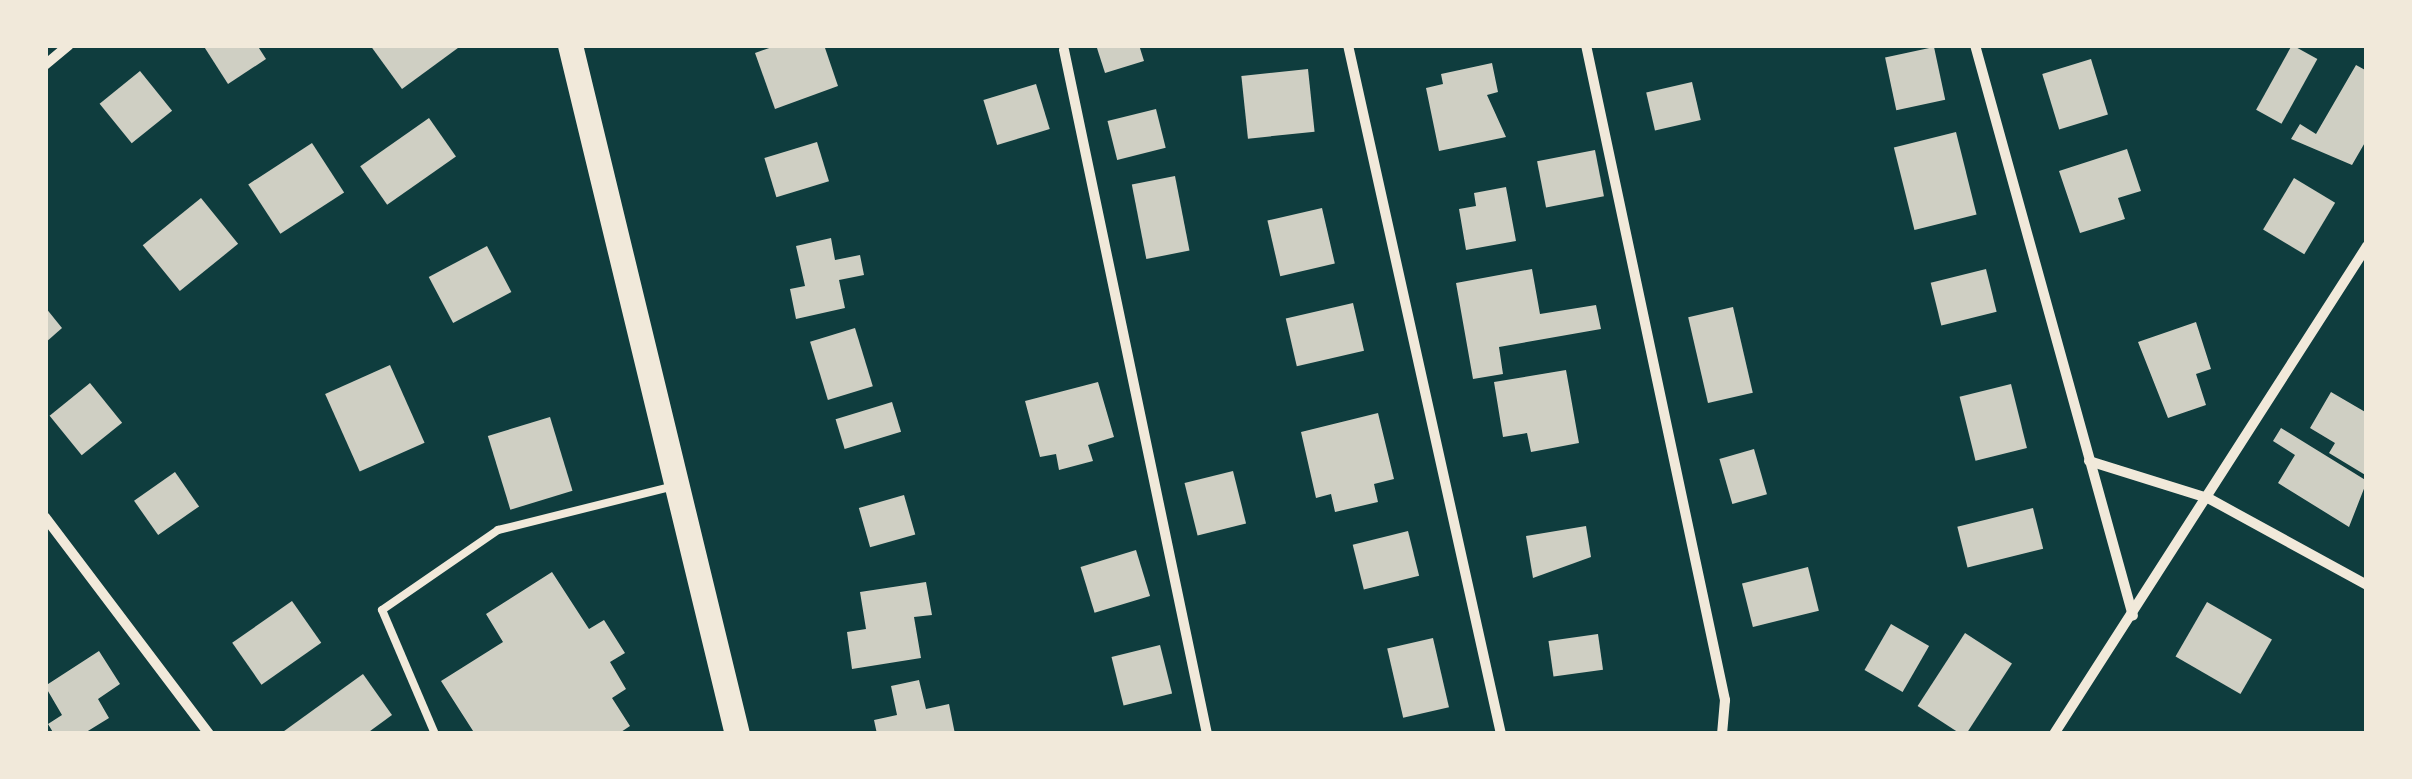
<!DOCTYPE html>
<style>
body{margin:0}
#map{position:relative;width:2412px;height:779px;overflow:hidden;background:#0f3d3e;font-family:"Noto Sans",sans-serif}
div>[style]{position:absolute}
.building>*{inset:0;background:#cfcfc3;transform-origin:0 0}
.service>*{height:8px;margin:-4px;padding:0 4px;transform-origin:4px;border-radius:4px;background:#f1e9da}
.minor>*{height:10px;margin:-5px;padding:0 5px;transform-origin:5px;border-radius:5px;background:#f1e9da}
.primary>*{height:25px;margin:-12.5px;padding:0 12.5px;transform-origin:12.5px;border-radius:12.5px;background:#f1e9da}
span{translate:-50% -50%;white-space:nowrap;text-align:center;line-height:1.15;-webkit-text-stroke:10px #f1e9da;paint-order:stroke}
.frame{position:absolute;inset:0;border:48px solid #f1e9da;pointer-events:none}
</style>
<div id="map">
<div class="building">
<div style="clip-path:polygon(203px 45px,257px 45px,266px 59px,228px 84px)"></div>
<div style="clip-path:polygon(370px 45px,462px 45px,402px 89px)"></div>
<div style="clip-path:polygon(778px 45px,824px 45px,838px 86px,775px 109px,755px 53px)"></div>
<div style="clip-path:polygon(1096px 45px,1139px 45px,1144px 61px,1105px 73px)"></div>
<div style="left:2292px;top:45px;width:29px;height:74px;rotate:29deg"></div>
<div style="left:1934px;top:47px;width:54px;height:50px;rotate:78deg"></div>
<div style="left:2091px;top:59px;width:58px;height:51px;rotate:73deg"></div>
<div style="clip-path:polygon(1492px 63px,1498px 92px,1487px 95px,1506px 137px,1439px 151px,1426px 88px,1443px 84px,1441px 74px)"></div>
<div style="clip-path:polygon(2356px 65px,2367px 71px,2367px 139px,2352px 165px,2291px 139px,2300px 124px,2316px 134px)"></div>
<div style="left:1308px;top:69px;width:63px;height:67px;rotate:84deg"></div>
<div style="left:140px;top:71px;width:51px;height:52px;rotate:51deg"></div>
<div style="left:1692px;top:82px;width:39px;height:47px;rotate:77deg"></div>
<div style="left:1036px;top:84px;width:47px;height:55px;rotate:73deg"></div>
<div style="left:1156px;top:109px;width:40px;height:50px;rotate:76deg"></div>
<div style="left:429px;top:118px;width:47px;height:84px;rotate:55deg"></div>
<div style="left:1956px;top:132px;width:85px;height:64px;rotate:76deg"></div>
<div style="left:817px;top:142px;width:41px;height:55px;rotate:73deg"></div>
<div style="left:312px;top:143px;width:59px;height:76px;rotate:57deg"></div>
<div style="clip-path:polygon(2127px 149px,2141px 191px,2118px 198px,2125px 219px,2080px 233px,2059px 171px)"></div>
<div style="left:1595px;top:150px;width:47px;height:59px;rotate:79deg"></div>
<div style="left:1175px;top:176px;width:76px;height:44px;rotate:79deg"></div>
<div style="left:2294px;top:178px;width:48px;height:60px;rotate:31deg"></div>
<div style="clip-path:polygon(1506px 187px,1516px 241px,1466px 250px,1459px 209px,1476px 206px,1474px 193px)"></div>
<div style="left:201px;top:198px;width:59px;height:75px;rotate:51deg"></div>
<div style="left:1322px;top:208px;width:57px;height:56px;rotate:77deg"></div>
<div style="clip-path:polygon(831px 238px,835px 260px,860px 255px,864px 275px,839px 280px,845px 308px,796px 319px,790px 289px,805px 286px,796px 246px)"></div>
<div style="left:487px;top:246px;width:52px;height:66px;rotate:62deg"></div>
<div style="clip-path:polygon(1532px 269px,1540px 314px,1596px 305px,1601px 329px,1499px 347px,1503px 374px,1473px 379px,1456px 283px)"></div>
<div style="left:1986px;top:269px;width:44px;height:57px;rotate:76deg"></div>
<div style="left:1353px;top:303px;width:49px;height:69px;rotate:77deg"></div>
<div style="clip-path:polygon(45px 307px,62px 328px,45px 343px)"></div>
<div style="left:1733px;top:307px;width:88px;height:46px;rotate:77deg"></div>
<div style="clip-path:polygon(2196px 322px,2211px 369px,2196px 374px,2206px 405px,2168px 418px,2138px 342px)"></div>
<div style="left:855px;top:328px;width:61px;height:47px;rotate:73deg"></div>
<div style="left:390px;top:365px;width:85px;height:71px;rotate:66deg"></div>
<div style="clip-path:polygon(1566px 370px,1579px 443px,1531px 452px,1527px 433px,1503px 437px,1494px 382px)"></div>
<div style="clip-path:polygon(1098px 382px,1114px 437px,1088px 445px,1093px 461px,1059px 470px,1056px 454px,1040px 457px,1025px 401px)"></div>
<div style="left:90px;top:383px;width:51px;height:52px;rotate:51deg"></div>
<div style="left:2011px;top:384px;width:66px;height:53px;rotate:76deg"></div>
<div style="clip-path:polygon(2331px 392px,2367px 413px,2367px 476px,2329px 453px,2335px 443px,2310px 428px)"></div>
<div style="left:892px;top:402px;width:31px;height:59px;rotate:73deg"></div>
<div style="clip-path:polygon(1378px 413px,1394px 479px,1374px 484px,1378px 502px,1335px 512px,1331px 494px,1316px 498px,1301px 432px)"></div>
<div style="left:550px;top:417px;width:77px;height:65px;rotate:73deg"></div>
<div style="clip-path:polygon(2281px 428px,2367px 481px,2349px 527px,2278px 483px,2295px 455px,2273px 441px)"></div>
<div style="left:1754px;top:449px;width:47px;height:36px;rotate:74deg"></div>
<div style="left:1233px;top:471px;width:54px;height:50px;rotate:76deg"></div>
<div style="left:175px;top:472px;width:42px;height:50px;rotate:55deg"></div>
<div style="left:904px;top:495px;width:41px;height:47px;rotate:74deg"></div>
<div style="left:2033px;top:508px;width:42px;height:78px;rotate:76deg"></div>
<div style="clip-path:polygon(1586px 526px,1591px 557px,1533px 578px,1526px 536px)"></div>
<div style="left:1408px;top:531px;width:46px;height:57px;rotate:76deg"></div>
<div style="left:1136px;top:550px;width:48px;height:58px;rotate:73deg"></div>
<div style="left:1808px;top:567px;width:45px;height:68px;rotate:76deg"></div>
<div style="clip-path:polygon(552px 572px,589px 629px,604px 620px,625px 653px,610px 662px,626px 689px,612px 698px,630px 726px,618px 734px,475px 734px,441px 681px,503px 642px,486px 614px)"></div>
<div style="clip-path:polygon(926px 582px,932px 615px,914px 617px,921px 658px,852px 669px,847px 632px,866px 629px,860px 592px)"></div>
<div style="left:292px;top:601px;width:51px;height:73px;rotate:55deg"></div>
<div style="left:2207px;top:602px;width:75px;height:63px;rotate:30deg"></div>
<div style="left:1891px;top:624px;width:44px;height:53px;rotate:30deg"></div>
<div style="left:1965px;top:633px;width:56px;height:87px;rotate:33deg"></div>
<div style="left:1598px;top:634px;width:36px;height:50px;rotate:82deg"></div>
<div style="left:1433px;top:638px;width:71px;height:47px;rotate:77deg"></div>
<div style="left:1160px;top:645px;width:50px;height:50px;rotate:76deg"></div>
<div style="clip-path:polygon(99px 651px,120px 684px,98px 699px,109px 718px,83px 734px,54px 734px,48px 724px,62px 715px,45px 686px)"></div>
<div style="clip-path:polygon(363px 674px,392px 715px,366px 734px,280px 734px)"></div>
<div style="clip-path:polygon(919px 680px,926px 709px,949px 704px,955px 734px,877px 734px,874px 720px,897px 715px,891px 686px)"></div>
</div>
<div class="service">
<div style="left:435px;top:734px;width:135px;rotate:-113.1deg"></div>
<div style="left:382px;top:610px;width:141px;rotate:-34.6deg"></div>
<div style="left:498px;top:530px;width:178px;rotate:-14deg"></div>
</div>
<div class="minor">
<div style="left:1348px;top:45px;width:706px;rotate:77.48deg"></div>
<div style="left:1586px;top:45px;width:670px;rotate:78.02deg"></div>
<div style="left:1725px;top:700px;width:34px;rotate:95deg"></div>
<div style="left:1975px;top:45px;width:592px;rotate:74.53deg"></div>
<div style="left:1064px;top:50px;width:699px;rotate:78.19deg"></div>
<div style="left:45px;top:65px;width:31px;rotate:-40deg"></div>
<div style="left:2089px;top:461px;width:125px;rotate:17.3deg"></div>
<div style="left:2208px;top:498px;width:181px;rotate:28.7deg"></div>
<div style="left:45px;top:517px;width:272px;rotate:52.9deg"></div>
<div style="left:2054px;top:734px;width:580px;rotate:-57.32deg"></div>
</div>
<div class="primary">
<div style="left:570px;top:45px;width:709px;rotate:76.38deg"></div>
</div>
<div class="frame"></div>
</div>
